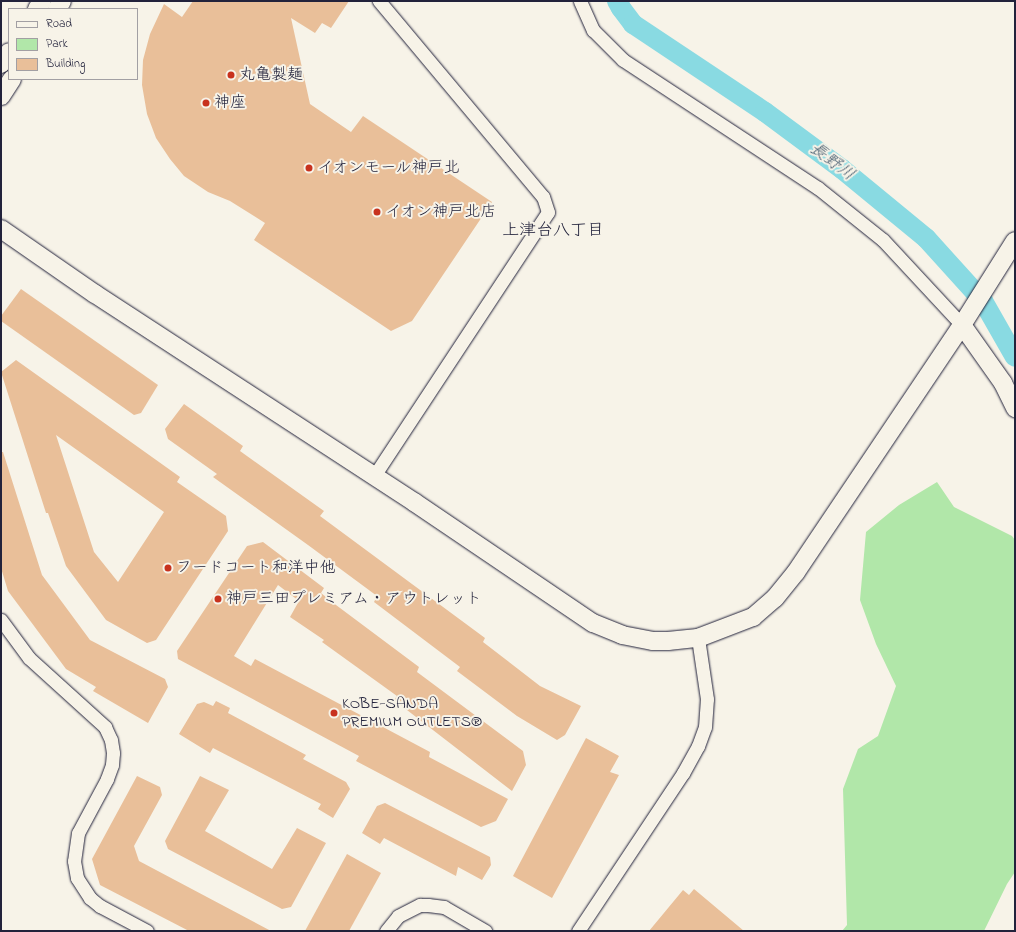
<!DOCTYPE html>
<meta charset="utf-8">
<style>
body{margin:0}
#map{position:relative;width:1016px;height:932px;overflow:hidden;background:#f7f3e8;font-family:"Indie Flower","Klee One",sans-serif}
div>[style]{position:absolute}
.green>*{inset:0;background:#b1e7a9}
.river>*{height:20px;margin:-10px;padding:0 10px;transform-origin:10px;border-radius:10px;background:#89dae2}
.building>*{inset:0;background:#e9bf99}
.roads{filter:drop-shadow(0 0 1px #22223b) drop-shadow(0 0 1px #22223b)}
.street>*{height:13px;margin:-6.5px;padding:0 6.5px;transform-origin:6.5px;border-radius:6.5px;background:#f7f3e8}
.secondary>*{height:18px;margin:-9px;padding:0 9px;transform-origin:9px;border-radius:9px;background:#f7f3e8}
.dots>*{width:11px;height:11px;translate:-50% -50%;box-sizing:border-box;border:2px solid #f7f3e8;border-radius:50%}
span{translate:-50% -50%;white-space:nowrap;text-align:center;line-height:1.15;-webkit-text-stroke:4px #f7f3e8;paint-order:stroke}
.poi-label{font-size:16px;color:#22223b}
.left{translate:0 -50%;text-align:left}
.water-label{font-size:17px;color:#41596d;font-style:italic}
.neighbourhood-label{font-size:17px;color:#22223b}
.frame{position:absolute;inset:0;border:2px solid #22223b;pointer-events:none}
.legend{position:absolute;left:8px;top:8px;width:130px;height:72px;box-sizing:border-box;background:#f7f3e8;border:1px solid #a29fa3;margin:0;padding:5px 7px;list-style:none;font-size:12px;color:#22223b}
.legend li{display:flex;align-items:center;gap:8px;height:20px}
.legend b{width:20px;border:1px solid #a29fa3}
</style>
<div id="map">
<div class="green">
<div style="clip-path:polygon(937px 482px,954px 507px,1012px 536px,1015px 540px,1015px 872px,1007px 884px,984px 931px,842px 931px,847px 925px,843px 789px,858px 749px,878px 736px,896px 686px,876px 644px,860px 600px,866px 532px,899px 505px)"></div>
</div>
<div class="river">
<div style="left:617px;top:1px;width:8px;rotate:60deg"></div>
<div style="left:621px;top:8px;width:20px;rotate:53deg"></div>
<div style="left:633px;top:24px;width:159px;rotate:33.7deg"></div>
<div style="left:765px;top:112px;width:96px;rotate:36.5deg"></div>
<div style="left:842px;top:169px;width:109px;rotate:39.4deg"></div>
<div style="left:926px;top:238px;width:85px;rotate:47.9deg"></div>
<div style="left:983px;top:301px;width:64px;rotate:60.3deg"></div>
</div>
<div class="building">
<div style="clip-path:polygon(193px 1px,349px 1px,331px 28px,322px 23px,315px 33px,291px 18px,310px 104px,351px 132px,363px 116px,492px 202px,412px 321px,391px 331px,254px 240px,265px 223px,230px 201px,208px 192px,184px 176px,170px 159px,156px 138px,147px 114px,142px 85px,143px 60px,150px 34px,164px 4px,182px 17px)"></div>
<div style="clip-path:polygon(21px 289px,158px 385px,141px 413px,134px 415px,1px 321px,1px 316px)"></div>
<div style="clip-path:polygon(evenodd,16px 360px,180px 477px,177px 482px,226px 516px,228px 531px,156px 640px,147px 643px,106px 620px,66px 566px,48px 513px,46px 513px,1px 372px,16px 360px,56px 435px,164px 512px,118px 582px,94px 552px,56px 435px)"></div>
<div style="clip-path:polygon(184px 404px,243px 446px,240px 451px,324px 511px,320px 516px,485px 638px,483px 642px,540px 686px,581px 706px,565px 735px,557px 740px,517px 716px,457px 671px,460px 667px,374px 602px,377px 596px,308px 545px,213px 477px,217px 474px,168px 439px,165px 429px)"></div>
<div style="clip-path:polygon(1px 452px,3px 452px,42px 575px,90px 640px,165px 679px,168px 687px,148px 723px,93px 691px,96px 687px,66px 669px,8px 591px,1px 568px)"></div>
<div style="clip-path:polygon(263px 542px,324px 588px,321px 593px,336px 605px,419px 667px,417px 672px,523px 751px,526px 765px,512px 791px,394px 700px,397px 696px,322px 642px,324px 640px,290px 617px,299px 601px,278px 585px,234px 656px,251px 666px,255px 659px,430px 752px,429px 757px,508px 799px,496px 821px,481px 827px,356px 761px,359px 756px,178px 659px,177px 651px,247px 546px)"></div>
<div style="clip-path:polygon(216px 701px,230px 708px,228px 713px,306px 755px,303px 759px,346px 782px,350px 789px,333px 818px,318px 809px,321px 804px,213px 748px,210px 753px,179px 734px,197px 704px,204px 702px,213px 706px)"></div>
<div style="clip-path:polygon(586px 738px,619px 756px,610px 772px,619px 775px,552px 898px,513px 876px)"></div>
<div style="clip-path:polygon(137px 776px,160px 787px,162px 795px,134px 846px,139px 861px,271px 931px,189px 931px,100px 885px,92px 859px)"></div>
<div style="clip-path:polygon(200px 776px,229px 790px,205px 831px,272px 869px,297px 828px,326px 843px,291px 907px,282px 909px,168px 849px,165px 841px)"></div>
<div style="clip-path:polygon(385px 803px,490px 857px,491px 865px,482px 880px,458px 867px,456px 876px,384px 838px,380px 844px,362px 833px,377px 806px)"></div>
<div style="clip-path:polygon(347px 854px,381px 873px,349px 931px,305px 931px)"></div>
<div style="clip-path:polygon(694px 889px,744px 931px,649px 931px,683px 890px,689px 895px)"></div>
</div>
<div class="roads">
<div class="street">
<div style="left:580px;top:1px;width:32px;rotate:66deg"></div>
<div style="left:593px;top:30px;width:42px;rotate:45deg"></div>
<div style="left:623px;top:60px;width:233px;rotate:33.3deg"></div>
<div style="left:818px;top:188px;width:83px;rotate:38.7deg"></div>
<div style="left:883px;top:240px;width:116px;rotate:47.1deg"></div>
<div style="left:374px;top:476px;width:316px;rotate:-56.6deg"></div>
<div style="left:548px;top:212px;width:16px;rotate:-108deg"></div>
<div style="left:543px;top:197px;width:256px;rotate:-129.9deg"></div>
<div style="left:1px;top:620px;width:47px;rotate:53.6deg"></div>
<div style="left:29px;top:658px;width:103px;rotate:42.2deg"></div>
<div style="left:105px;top:727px;width:14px;rotate:65deg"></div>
<div style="left:111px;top:740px;width:13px;rotate:81deg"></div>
<div style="left:113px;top:753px;width:12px;rotate:95deg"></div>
<div style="left:112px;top:765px;width:15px;rotate:110deg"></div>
<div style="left:107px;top:779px;width:61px;rotate:118.2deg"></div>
<div style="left:78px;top:833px;width:28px;rotate:98deg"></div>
<div style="left:74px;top:861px;width:17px;rotate:80deg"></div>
<div style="left:77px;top:878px;width:24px;rotate:57deg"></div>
<div style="left:90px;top:898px;width:13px;rotate:39deg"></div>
<div style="left:100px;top:906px;width:53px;rotate:28deg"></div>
<div style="left:386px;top:931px;width:19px;rotate:-51deg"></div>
<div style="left:398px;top:916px;width:25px;rotate:-27deg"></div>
<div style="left:420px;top:905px;width:8px"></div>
<div style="left:428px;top:905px;width:16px;rotate:7deg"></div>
<div style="left:444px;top:907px;width:48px;rotate:30.3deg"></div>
<div style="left:578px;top:931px;width:190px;rotate:-56.4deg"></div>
<div style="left:683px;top:773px;width:31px;rotate:-61deg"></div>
<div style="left:698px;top:746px;width:20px;rotate:-70deg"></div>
<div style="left:705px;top:727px;width:28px;rotate:-86deg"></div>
<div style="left:707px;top:699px;width:62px;rotate:-98.4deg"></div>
</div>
<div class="secondary">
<div style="left:37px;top:9px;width:9px;rotate:-58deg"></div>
<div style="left:57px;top:9px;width:9px;rotate:-58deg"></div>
<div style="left:1px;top:64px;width:14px;rotate:-56deg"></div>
<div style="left:1px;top:96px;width:20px;rotate:-57deg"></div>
<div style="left:1px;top:229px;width:114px;rotate:34.7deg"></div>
<div style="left:95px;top:294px;width:381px;rotate:33.1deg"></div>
<div style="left:414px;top:502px;width:216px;rotate:34.1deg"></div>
<div style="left:593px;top:623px;width:31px;rotate:22deg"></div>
<div style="left:622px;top:635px;width:32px;rotate:11deg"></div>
<div style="left:653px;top:641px;width:15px"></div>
<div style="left:668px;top:641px;width:30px;rotate:-6deg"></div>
<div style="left:698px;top:638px;width:59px;rotate:-20.9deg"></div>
<div style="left:753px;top:617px;width:29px;rotate:-41deg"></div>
<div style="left:775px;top:598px;width:33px;rotate:-51deg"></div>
<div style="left:796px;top:572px;width:298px;rotate:-56.1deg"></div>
<div style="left:962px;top:325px;width:99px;rotate:-57.8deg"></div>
<div style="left:962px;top:325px;width:71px;rotate:54.7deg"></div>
<div style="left:1003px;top:383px;width:28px;rotate:64deg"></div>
</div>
</div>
<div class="dots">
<div style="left:231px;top:75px;background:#c8321e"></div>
<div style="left:206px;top:103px;background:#c8321e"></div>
<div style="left:309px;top:168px;background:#c8321e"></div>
<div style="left:377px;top:212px;background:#c8321e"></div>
<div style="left:168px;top:568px;background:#c8321e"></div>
<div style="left:218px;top:599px;background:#c8321e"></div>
<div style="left:334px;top:713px;background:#c8321e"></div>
</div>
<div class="poi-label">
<span class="left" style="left:239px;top:75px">丸亀製麺</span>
<span class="left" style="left:214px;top:103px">神座</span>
<span class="left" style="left:317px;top:168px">イオンモール神戸北</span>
<span class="left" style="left:385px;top:212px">イオン神戸北店</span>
<span class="left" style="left:176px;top:568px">フードコート和洋中他</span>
<span class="left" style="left:226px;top:599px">神戸三田プレミアム・アウトレット</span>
<span class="left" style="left:342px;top:713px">KOBE-SANDA<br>PREMIUM OUTLETS®</span>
</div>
<div class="water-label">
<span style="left:832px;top:162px;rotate:37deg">長野川</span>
</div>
<div class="neighbourhood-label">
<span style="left:553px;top:231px">上津台八丁目</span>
</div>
<div class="frame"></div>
<ul class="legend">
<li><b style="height:5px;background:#f7f3e8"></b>Road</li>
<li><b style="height:11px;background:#b1e7a9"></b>Park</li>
<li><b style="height:11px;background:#e9bf99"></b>Building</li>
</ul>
</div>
